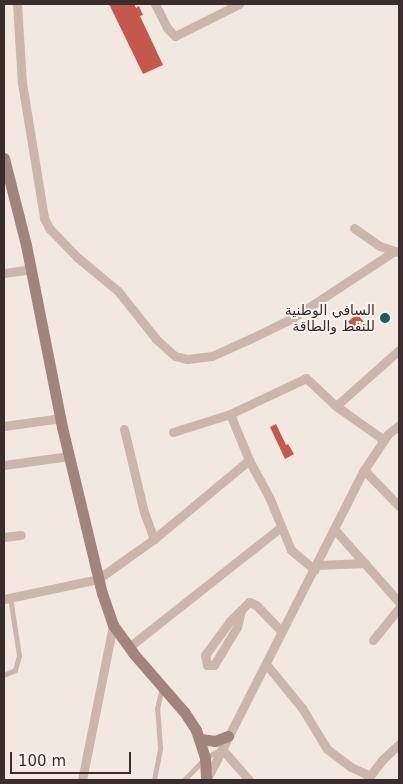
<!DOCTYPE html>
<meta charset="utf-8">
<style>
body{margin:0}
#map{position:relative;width:403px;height:784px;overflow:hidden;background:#f3e8e0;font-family:"DejaVu Sans","Noto Naskh Arabic",sans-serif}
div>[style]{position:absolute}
.building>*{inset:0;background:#c5584d;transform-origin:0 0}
.service>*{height:4.5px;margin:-2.25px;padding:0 2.25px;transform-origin:2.25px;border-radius:2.25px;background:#ccb6ac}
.minor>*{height:9px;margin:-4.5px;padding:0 4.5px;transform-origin:4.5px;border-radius:4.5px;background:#ccb6ac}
.secondary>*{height:11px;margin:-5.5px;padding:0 5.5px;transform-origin:5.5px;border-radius:5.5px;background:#a0857d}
.dots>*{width:14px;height:14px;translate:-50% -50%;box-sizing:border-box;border:2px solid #faf2ed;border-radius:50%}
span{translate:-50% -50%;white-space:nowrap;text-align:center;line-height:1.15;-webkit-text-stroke:4px #faf2ed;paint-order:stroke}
.poi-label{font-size:14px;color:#3a2d2b}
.right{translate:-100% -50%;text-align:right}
.frame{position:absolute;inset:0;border:5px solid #3a2d2b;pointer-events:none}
.scale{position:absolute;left:10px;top:752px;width:121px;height:22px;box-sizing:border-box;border:2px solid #3a2d2b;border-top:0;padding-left:6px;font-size:15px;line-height:18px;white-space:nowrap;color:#3a2d2b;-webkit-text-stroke:4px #faf2ed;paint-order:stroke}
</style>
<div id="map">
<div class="building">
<div style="clip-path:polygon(109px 4px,134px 4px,136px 8px,139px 6px,143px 15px,140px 16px,163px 65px,143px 74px)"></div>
<div style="left:357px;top:314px;width:11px;height:12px;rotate:49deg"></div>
<div style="clip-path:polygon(276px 424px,286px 445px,288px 444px,294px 454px,285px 459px,270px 427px)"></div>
</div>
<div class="service">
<div style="left:4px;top:675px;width:12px;rotate:-24deg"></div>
<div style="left:15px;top:670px;width:15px;rotate:-74deg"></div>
<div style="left:19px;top:656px;width:60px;rotate:-98.7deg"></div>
<div style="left:154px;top:780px;width:33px;rotate:-79deg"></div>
<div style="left:160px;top:748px;width:39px;rotate:-94deg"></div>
<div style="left:157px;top:709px;width:22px;rotate:-77deg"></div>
<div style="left:184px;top:780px;width:30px;rotate:-46deg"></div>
<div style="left:205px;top:758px;width:19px;rotate:-28deg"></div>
</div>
<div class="minor">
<div style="left:17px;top:4px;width:79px;rotate:86.4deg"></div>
<div style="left:22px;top:83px;width:137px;rotate:80.7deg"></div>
<div style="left:44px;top:218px;width:11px;rotate:63deg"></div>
<div style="left:49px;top:228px;width:40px;rotate:46deg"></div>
<div style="left:77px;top:257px;width:53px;rotate:39.7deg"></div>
<div style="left:118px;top:291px;width:61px;rotate:51.6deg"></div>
<div style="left:156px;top:339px;width:25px;rotate:42deg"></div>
<div style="left:175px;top:356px;width:12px;rotate:14deg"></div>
<div style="left:187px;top:359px;width:25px;rotate:-7deg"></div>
<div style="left:212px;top:356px;width:48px;rotate:-24.4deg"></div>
<div style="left:256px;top:336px;width:39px;rotate:-26deg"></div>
<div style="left:291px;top:319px;width:122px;rotate:-33.3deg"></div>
<div style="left:155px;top:4px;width:27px;rotate:63deg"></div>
<div style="left:167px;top:28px;width:11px;rotate:45deg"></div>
<div style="left:175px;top:36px;width:72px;rotate:-26.6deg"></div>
<div style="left:354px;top:228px;width:32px;rotate:35deg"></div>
<div style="left:380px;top:246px;width:20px;rotate:18deg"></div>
<div style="left:4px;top:273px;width:27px;rotate:-8deg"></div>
<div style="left:336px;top:406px;width:84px;rotate:-41.6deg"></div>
<div style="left:230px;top:414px;width:50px;rotate:67.6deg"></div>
<div style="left:249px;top:460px;width:44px;rotate:61.7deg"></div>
<div style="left:270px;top:499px;width:55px;rotate:67.6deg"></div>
<div style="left:291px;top:550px;width:31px;rotate:40deg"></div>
<div style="left:4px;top:426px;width:58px;rotate:-8deg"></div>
<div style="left:124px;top:429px;width:85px;rotate:76.5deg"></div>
<div style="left:144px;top:512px;width:29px;rotate:70deg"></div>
<div style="left:173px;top:432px;width:60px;rotate:-17.5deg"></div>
<div style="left:230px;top:414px;width:84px;rotate:-25.3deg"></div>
<div style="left:306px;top:378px;width:41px;rotate:43deg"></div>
<div style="left:336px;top:406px;width:59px;rotate:35.3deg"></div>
<div style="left:4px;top:465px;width:66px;rotate:-7.9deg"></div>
<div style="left:364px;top:470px;width:50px;rotate:45.8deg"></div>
<div style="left:335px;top:530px;width:96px;rotate:48.4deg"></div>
<div style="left:4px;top:537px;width:17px;rotate:-7deg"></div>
<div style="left:317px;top:565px;width:48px;rotate:-2.4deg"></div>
<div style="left:4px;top:599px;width:96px;rotate:-12deg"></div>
<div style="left:98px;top:579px;width:69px;rotate:-35.5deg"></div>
<div style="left:154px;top:539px;width:124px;rotate:-39.7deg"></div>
<div style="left:241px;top:610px;width:17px;rotate:103deg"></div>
<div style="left:237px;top:627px;width:44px;rotate:121.2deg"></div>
<div style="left:214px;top:665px;width:7px;rotate:180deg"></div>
<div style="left:207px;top:665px;width:10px;rotate:-101deg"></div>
<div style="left:205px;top:655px;width:42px;rotate:-53.7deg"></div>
<div style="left:230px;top:621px;width:27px;rotate:-45deg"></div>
<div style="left:249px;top:602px;width:8px;rotate:23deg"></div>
<div style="left:256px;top:605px;width:37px;rotate:46deg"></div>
<div style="left:373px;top:640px;width:41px;rotate:-50.9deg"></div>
<div style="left:129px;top:647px;width:194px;rotate:-38.3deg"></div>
<div style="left:266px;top:664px;width:57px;rotate:50.7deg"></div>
<div style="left:302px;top:708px;width:48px;rotate:58.6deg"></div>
<div style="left:327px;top:749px;width:30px;rotate:37deg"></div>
<div style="left:351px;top:767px;width:21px;rotate:25deg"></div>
<div style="left:222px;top:749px;width:41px;rotate:48.9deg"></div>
<div style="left:207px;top:779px;width:347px;rotate:-63.1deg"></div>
<div style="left:364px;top:470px;width:43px;rotate:-56.3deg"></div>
<div style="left:388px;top:434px;width:14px;rotate:-39deg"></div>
<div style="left:82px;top:780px;width:158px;rotate:-78.7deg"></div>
<div style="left:367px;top:780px;width:25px;rotate:-53deg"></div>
<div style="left:382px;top:760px;width:23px;rotate:-43deg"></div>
</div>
<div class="secondary">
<div style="left:4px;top:158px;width:90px;rotate:75.8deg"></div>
<div style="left:26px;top:245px;width:186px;rotate:78.8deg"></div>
<div style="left:62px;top:427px;width:171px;rotate:76.5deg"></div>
<div style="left:102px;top:593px;width:34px;rotate:71deg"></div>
<div style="left:113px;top:625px;width:34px;rotate:54deg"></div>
<div style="left:133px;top:653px;width:79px;rotate:49.1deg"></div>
<div style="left:185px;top:713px;width:20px;rotate:57deg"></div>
<div style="left:196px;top:730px;width:29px;rotate:72deg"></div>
<div style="left:205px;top:758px;width:22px;rotate:87deg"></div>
<div style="left:201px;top:739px;width:14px;rotate:8deg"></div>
<div style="left:215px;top:741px;width:14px;rotate:-21deg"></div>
</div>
<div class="dots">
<div style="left:385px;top:318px;background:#205c57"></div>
</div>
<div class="poi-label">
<span class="right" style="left:375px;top:318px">السافي الوطنية<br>للنفط والطاقة</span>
</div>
<div class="frame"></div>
<div class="scale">100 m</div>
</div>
